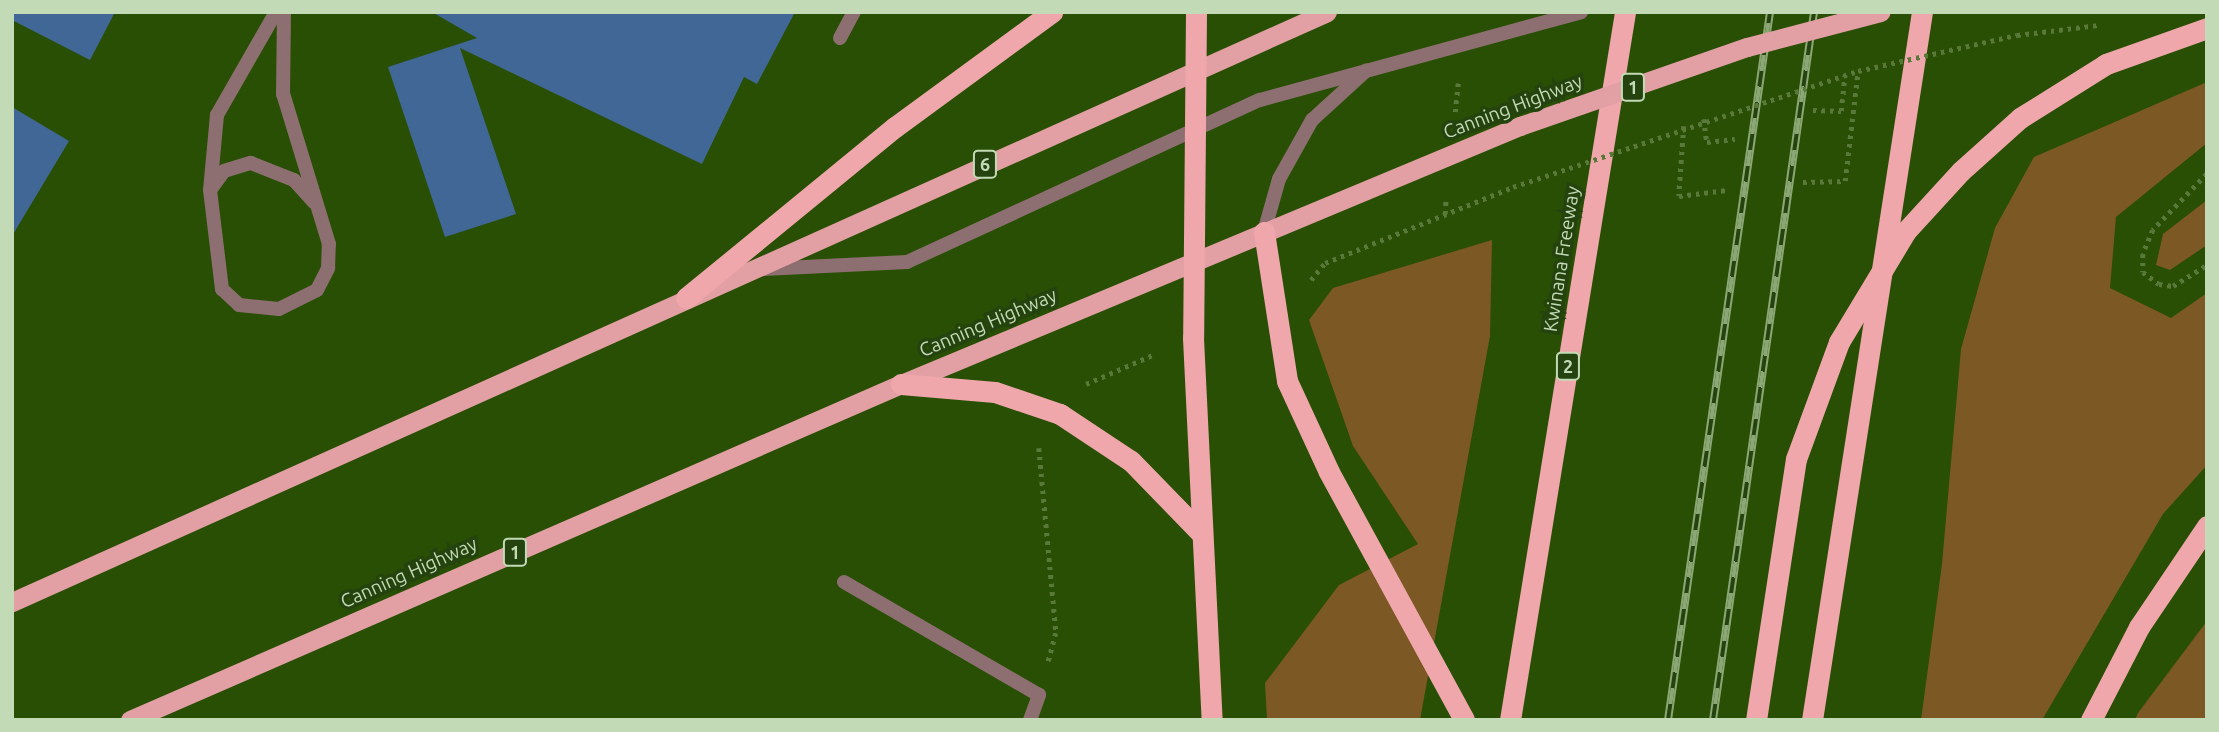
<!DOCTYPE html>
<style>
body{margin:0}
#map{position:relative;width:2219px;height:732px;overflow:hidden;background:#294f04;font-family:Ubuntu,sans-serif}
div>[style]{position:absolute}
.green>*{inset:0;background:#7b5824}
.building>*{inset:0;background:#406796}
.path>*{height:4.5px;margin-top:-2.25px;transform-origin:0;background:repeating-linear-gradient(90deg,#58793a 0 3.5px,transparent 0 8.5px)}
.service>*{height:14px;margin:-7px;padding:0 7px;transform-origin:7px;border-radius:7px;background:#8e6f71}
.minor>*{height:14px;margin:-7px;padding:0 7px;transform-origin:7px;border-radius:7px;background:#8e6f71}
.trunk>*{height:19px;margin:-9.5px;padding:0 9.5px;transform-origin:9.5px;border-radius:9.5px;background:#e29fa4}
.motorway>*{height:21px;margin:-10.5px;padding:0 10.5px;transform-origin:10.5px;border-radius:10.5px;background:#f0a7ac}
.rail>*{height:8px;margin-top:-4px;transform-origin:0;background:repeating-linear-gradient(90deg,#25430e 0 16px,#8ba775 0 32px);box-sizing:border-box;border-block:2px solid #8ba775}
.path-bridge>*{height:4.5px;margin-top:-2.25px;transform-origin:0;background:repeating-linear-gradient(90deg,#58793a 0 3.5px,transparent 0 8.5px)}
.trunk-bridge>*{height:19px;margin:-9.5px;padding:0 9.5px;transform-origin:9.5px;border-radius:9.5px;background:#e29fa4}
.motorway-bridge>*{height:21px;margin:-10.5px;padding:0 10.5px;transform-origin:10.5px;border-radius:10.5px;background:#f0a7ac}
span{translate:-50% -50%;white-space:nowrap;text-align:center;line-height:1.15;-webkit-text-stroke:7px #25430e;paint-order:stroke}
.shield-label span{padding:2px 5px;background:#25430e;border:2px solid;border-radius:5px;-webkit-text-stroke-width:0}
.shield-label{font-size:18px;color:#c3dab6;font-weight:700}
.street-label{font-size:19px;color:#c3dab6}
.frame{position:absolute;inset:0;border:14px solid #c3dab6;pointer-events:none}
</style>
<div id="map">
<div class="green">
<div style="clip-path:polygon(2207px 82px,2207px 143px,2116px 217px,2110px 288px,2171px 318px,2207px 293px,2207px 465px,2163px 514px,2042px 720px,1921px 720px,1942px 564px,1961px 349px,1995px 228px,2034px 157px)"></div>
<div style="clip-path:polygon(2207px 200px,2207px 245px,2170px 270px,2156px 265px,2163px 234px)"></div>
<div style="clip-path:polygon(1492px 240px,1490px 336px,1420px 720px,1267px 720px,1265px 683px,1339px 585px,1418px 544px,1353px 446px,1309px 320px,1333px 288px)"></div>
<div style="clip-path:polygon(2207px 621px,2207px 720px,2135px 720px,2138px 713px)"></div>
</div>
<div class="building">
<div style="clip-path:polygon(12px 12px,115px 12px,90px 60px,12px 20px)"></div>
<div style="clip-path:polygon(432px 12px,795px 12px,757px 84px,744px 77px,702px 164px,460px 48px,516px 214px,445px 237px,388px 67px,477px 38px)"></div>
<div style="clip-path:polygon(12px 107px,69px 141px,12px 236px)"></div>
</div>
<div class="path">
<div style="left:2017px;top:35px;width:83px;rotate:-7deg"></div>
<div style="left:1813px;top:110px;width:28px;rotate:2deg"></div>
<div style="left:1841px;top:111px;width:36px;rotate:-84deg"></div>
<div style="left:1455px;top:112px;width:29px;rotate:-84deg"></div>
<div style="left:1704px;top:119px;width:23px;rotate:83deg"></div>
<div style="left:1707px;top:142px;width:28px;rotate:-6deg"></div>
<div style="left:1684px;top:126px;width:70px;rotate:94.1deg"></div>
<div style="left:1679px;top:196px;width:48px;rotate:-7.1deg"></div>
<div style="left:2207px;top:174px;width:78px;rotate:134deg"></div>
<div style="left:2153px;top:230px;width:26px;rotate:113deg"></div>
<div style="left:2143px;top:254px;width:18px;rotate:90deg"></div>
<div style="left:2143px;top:272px;width:20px;rotate:37deg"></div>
<div style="left:2159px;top:284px;width:14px;rotate:8deg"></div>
<div style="left:2173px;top:286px;width:40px;rotate:-32deg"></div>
<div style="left:1803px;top:182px;width:42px;rotate:-1.4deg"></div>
<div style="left:1845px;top:181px;width:111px;rotate:-83.3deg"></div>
<div style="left:1445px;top:214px;width:17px;rotate:-87deg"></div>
<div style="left:1311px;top:280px;width:22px;rotate:-51deg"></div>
<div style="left:1325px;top:263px;width:203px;rotate:-22deg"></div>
<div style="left:1086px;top:384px;width:75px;rotate:-23.5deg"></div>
<div style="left:1039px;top:448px;width:186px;rotate:84.7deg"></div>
<div style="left:1056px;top:633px;width:30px;rotate:105deg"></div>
</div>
<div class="service">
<div style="left:840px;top:38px;width:30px;rotate:-62deg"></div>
<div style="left:1264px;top:232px;width:55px;rotate:-74.2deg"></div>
<div style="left:1279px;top:179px;width:68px;rotate:-60.8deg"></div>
<div style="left:1312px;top:120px;width:74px;rotate:-42.3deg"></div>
<div style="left:763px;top:269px;width:144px;rotate:-2.8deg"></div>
<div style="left:907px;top:262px;width:388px;rotate:-24.7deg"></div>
<div style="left:1260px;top:100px;width:333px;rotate:-15.3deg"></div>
<div style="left:844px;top:582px;width:225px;rotate:30.1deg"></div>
</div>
<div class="minor">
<div style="left:276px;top:12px;width:119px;rotate:119.8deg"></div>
<div style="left:217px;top:115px;width:75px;rotate:95.3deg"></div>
<div style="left:210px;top:190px;width:100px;rotate:83.1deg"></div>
<div style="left:222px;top:289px;width:23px;rotate:43deg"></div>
<div style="left:239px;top:305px;width:40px;rotate:5.7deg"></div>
<div style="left:279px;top:309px;width:42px;rotate:-26.6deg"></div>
<div style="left:317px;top:290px;width:25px;rotate:-63deg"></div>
<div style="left:328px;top:268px;width:24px;rotate:-88deg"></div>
<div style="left:329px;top:244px;width:157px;rotate:-107deg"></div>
<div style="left:283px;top:94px;width:82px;rotate:-89.3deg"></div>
<div style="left:211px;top:189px;width:22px;rotate:-54deg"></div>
<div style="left:224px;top:171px;width:28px;rotate:-17deg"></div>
<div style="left:251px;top:163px;width:46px;rotate:21.6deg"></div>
<div style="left:294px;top:180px;width:30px;rotate:48deg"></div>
<div style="left:1030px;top:720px;width:27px;rotate:-70deg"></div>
</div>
<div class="trunk">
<div style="left:12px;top:602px;width:1441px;rotate:-24.16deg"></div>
<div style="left:130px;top:720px;width:841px;rotate:-23.55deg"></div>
<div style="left:901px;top:384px;width:671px;rotate:-22.63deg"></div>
</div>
<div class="motorway">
<div style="left:1196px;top:12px;width:326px;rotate:90.5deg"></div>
<div style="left:1193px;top:338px;width:382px;rotate:87.2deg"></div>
<div style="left:2106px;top:64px;width:107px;rotate:-19.6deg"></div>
<div style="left:1264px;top:232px;width:151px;rotate:81.2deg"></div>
<div style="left:1287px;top:381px;width:100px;rotate:65.2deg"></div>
<div style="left:1329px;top:472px;width:282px;rotate:61.4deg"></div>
<div style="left:686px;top:298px;width:270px;rotate:-39.3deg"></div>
<div style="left:895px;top:127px;width:195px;rotate:-36.2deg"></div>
<div style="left:901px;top:384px;width:94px;rotate:4.9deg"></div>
<div style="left:995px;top:392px;width:69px;rotate:18.7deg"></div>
<div style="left:1060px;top:414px;width:85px;rotate:33.5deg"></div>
<div style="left:1131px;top:461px;width:102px;rotate:45.8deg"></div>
<div style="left:1510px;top:720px;width:717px;rotate:-80.77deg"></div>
<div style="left:1812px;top:720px;width:716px;rotate:-81.17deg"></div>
<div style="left:2091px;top:720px;width:105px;rotate:-62.7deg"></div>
<div style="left:2139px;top:627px;width:122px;rotate:-56deg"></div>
</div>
<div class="rail">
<div style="left:1668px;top:720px;width:715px;rotate:-81.8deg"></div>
<div style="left:1713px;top:720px;width:715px;rotate:-81.88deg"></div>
</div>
<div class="path-bridge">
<div style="left:1513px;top:187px;width:364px;rotate:-18.6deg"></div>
<div style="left:1858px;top:71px;width:163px;rotate:-12.8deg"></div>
</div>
<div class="trunk-bridge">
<div style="left:1520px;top:126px;width:240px;rotate:-19.2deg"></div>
<div style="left:1747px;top:47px;width:138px;rotate:-14.7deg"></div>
</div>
<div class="motorway-bridge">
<div style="left:1756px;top:720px;width:264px;rotate:-81.3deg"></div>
<div style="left:1796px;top:459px;width:125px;rotate:-69.8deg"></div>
<div style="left:1839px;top:342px;width:130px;rotate:-58.9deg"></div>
<div style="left:1906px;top:231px;width:81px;rotate:-47.5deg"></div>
<div style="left:1961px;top:171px;width:79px;rotate:-41.9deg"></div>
<div style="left:2020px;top:118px;width:102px;rotate:-32.1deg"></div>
</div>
<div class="shield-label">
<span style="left:1633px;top:87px">1</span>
<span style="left:985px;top:164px">6</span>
<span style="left:1568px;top:366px">2</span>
<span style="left:515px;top:552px">1</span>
</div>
<div class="street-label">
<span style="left:1513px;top:107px;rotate:-21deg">Canning Highway</span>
<span style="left:1562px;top:259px;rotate:-81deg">Kwinana Freeway</span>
<span style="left:988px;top:323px;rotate:-23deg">Canning Highway</span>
<span style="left:409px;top:573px;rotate:-24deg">Canning Highway</span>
</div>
<div class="frame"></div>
</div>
